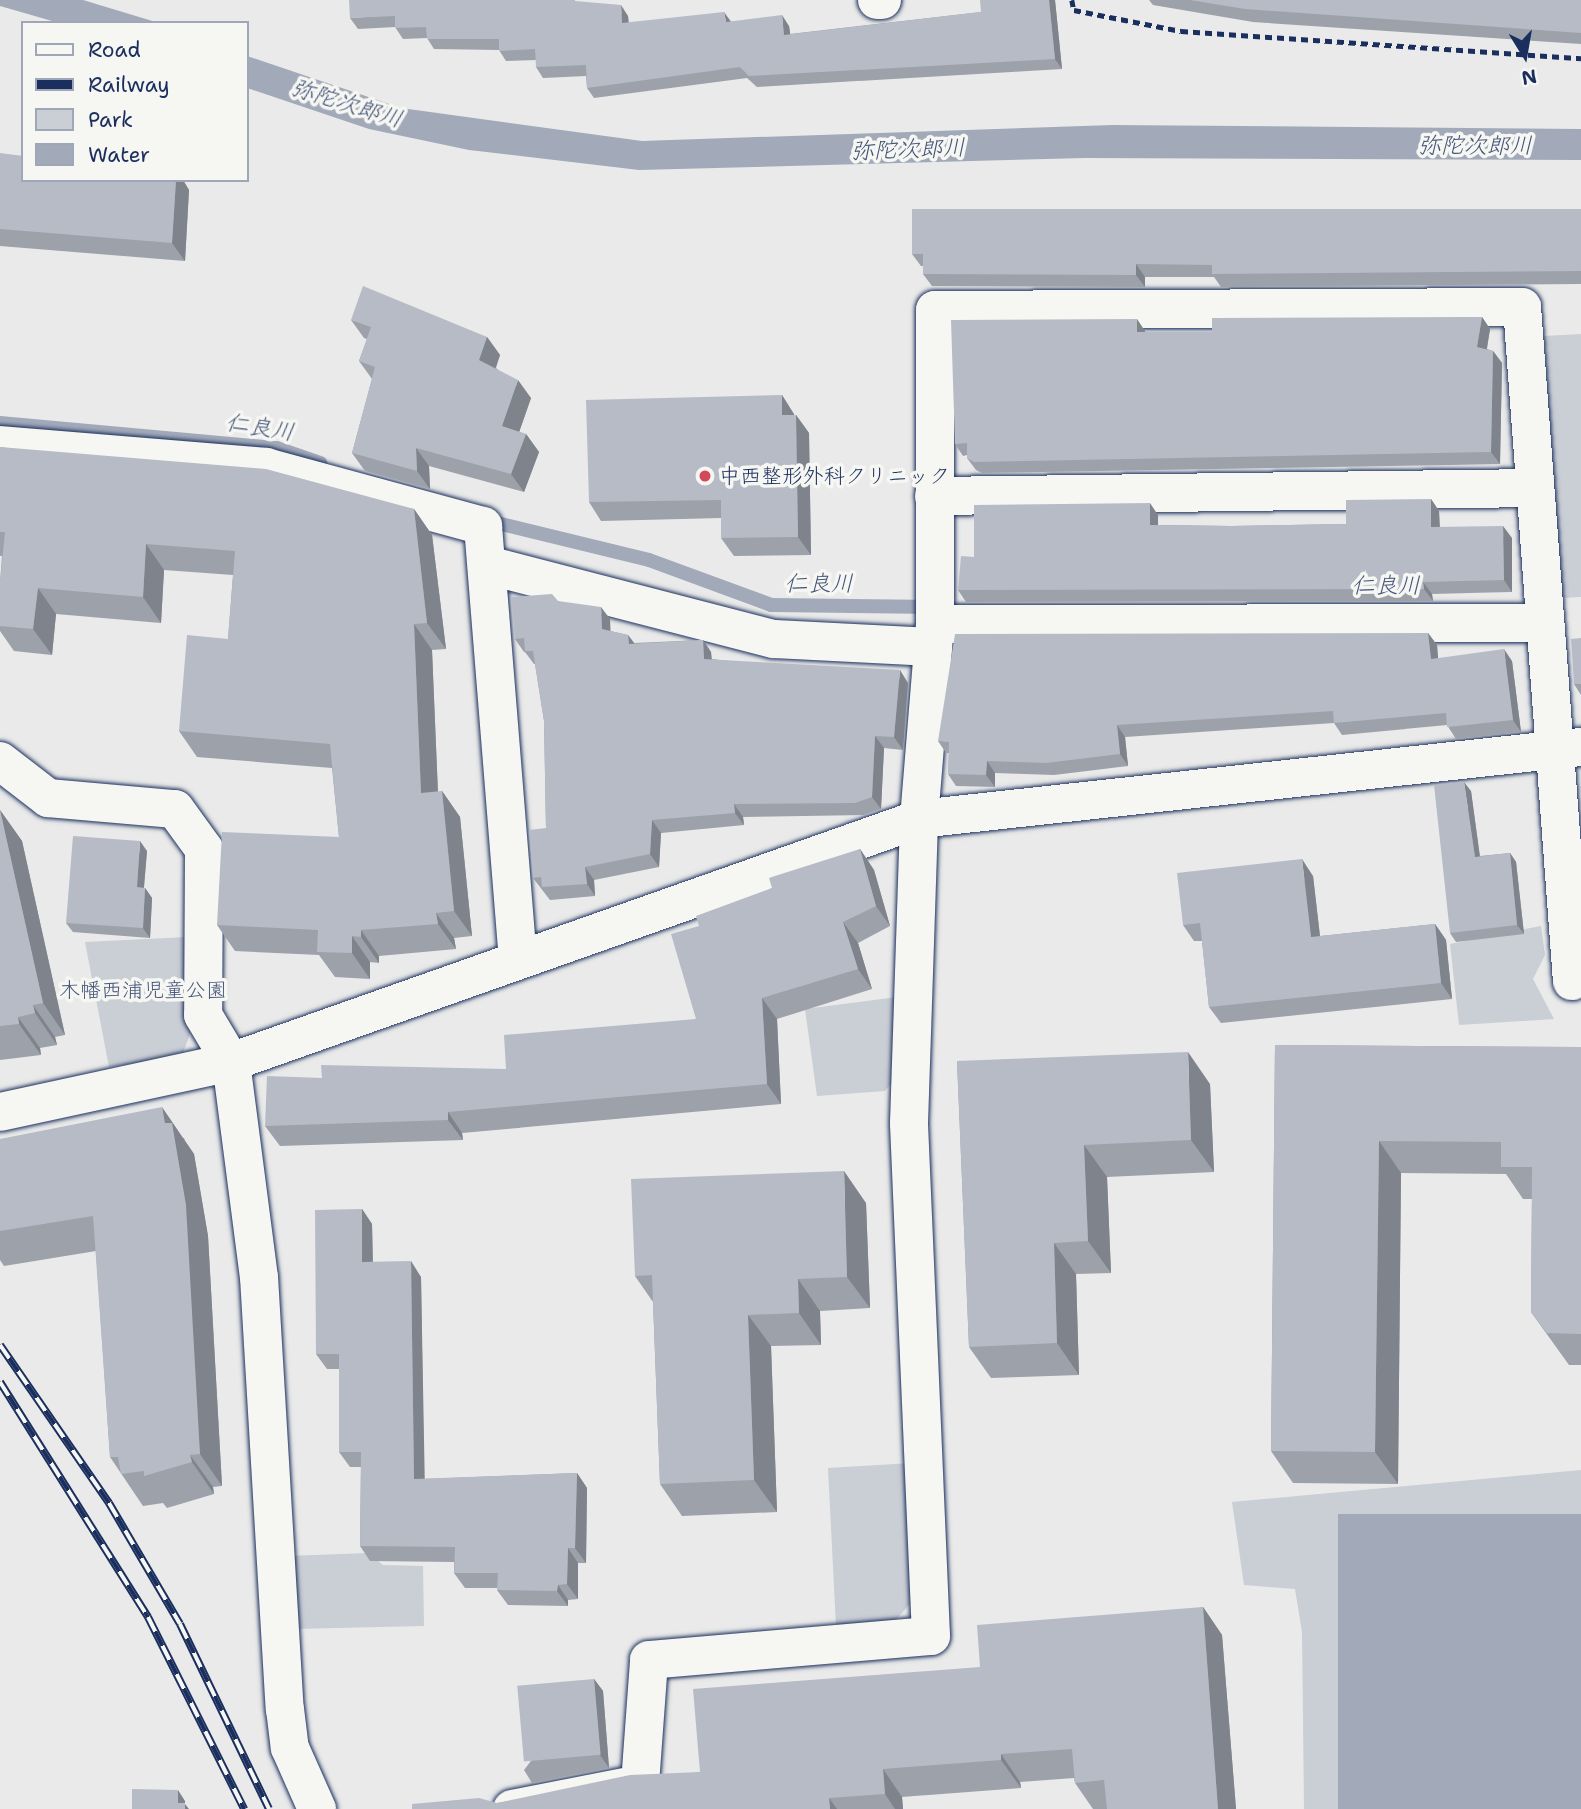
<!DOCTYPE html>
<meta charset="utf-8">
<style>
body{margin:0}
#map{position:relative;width:1581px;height:1809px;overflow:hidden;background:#e9eae9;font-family:"Shantell Sans","Klee One",sans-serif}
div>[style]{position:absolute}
.green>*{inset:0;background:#caced5}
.water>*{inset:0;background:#a2aaba;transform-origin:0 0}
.stream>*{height:14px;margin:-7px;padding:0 7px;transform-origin:7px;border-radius:7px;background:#a2aaba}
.path>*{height:4.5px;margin-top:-2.25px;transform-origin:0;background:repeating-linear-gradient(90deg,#1b2f5e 0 7px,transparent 0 12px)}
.roads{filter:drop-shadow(0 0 2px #1b2f5e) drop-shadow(0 0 2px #1b2f5e)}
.minor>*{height:38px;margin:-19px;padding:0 19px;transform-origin:19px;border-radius:19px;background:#f6f6f2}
.rail>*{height:8px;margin-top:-4px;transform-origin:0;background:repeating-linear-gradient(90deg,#f6f6f2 0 16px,#1b2f5e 0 32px);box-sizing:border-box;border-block:2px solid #1b2f5e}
.wall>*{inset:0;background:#9da1aa}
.shaded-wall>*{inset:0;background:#7f838b}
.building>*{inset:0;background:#b6bbc6;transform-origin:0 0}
.dots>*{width:19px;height:19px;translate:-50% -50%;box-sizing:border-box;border:4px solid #f6f6f2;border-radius:50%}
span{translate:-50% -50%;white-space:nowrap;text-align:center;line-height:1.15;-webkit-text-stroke:7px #f6f6f2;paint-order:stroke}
.poi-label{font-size:21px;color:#1b2f5e}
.left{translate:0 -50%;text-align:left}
.park-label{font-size:21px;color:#47577c}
.water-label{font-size:23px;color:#44547a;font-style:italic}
.legend{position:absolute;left:21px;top:21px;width:228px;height:161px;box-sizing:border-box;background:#f6f6f2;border:2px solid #9ea6b7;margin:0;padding:9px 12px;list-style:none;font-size:21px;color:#1b2f5e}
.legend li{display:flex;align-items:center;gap:14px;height:35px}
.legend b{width:35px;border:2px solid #9ea6b7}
.north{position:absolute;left:1490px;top:21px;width:70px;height:70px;-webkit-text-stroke:5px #f6f6f2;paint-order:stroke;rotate:169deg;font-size:19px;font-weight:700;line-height:28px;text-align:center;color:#1b2f5e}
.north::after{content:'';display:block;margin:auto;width:24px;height:32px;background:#1b2f5e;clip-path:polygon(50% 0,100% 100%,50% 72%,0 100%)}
</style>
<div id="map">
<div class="green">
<div style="clip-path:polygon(1581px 334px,1581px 597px,1561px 598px,1544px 336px)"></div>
<div style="clip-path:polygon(1541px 926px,1545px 955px,1533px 979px,1554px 1019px,1459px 1025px,1450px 944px)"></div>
<div style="clip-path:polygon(187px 937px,192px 1028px,182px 1056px,109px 1067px,85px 942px)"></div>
<div style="clip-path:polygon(897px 997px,899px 1074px,885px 1091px,817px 1096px,805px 1009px)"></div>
<div style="clip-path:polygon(912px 1463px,915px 1598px,893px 1623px,836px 1626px,828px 1468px)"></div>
<div style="clip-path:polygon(1581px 1470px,1581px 1809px,1304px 1809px,1302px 1632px,1295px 1589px,1244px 1585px,1232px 1502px)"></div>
<div style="clip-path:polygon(368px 1553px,383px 1565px,423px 1566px,424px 1626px,293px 1629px,288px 1556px)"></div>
</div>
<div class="water">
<div style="clip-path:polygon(0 0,83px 0,159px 23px,59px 23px,0 6px)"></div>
<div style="clip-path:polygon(247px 56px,401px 108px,642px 141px,1113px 125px,1581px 129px,1581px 160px,1085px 158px,639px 170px,469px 150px,369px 129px,247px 88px)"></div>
<div style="left:1581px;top:1514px;width:295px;height:243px;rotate:90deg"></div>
</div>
<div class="stream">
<div style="left:0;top:423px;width:278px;rotate:5.2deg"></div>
<div style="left:277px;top:448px;width:46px;rotate:19.2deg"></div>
<div style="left:485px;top:520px;width:169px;rotate:13.7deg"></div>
<div style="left:649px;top:560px;width:130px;rotate:20.2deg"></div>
<div style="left:771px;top:605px;width:164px;rotate:0.7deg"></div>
</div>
<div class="path">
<div style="left:1072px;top:0;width:10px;rotate:79deg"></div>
<div style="left:1074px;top:10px;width:109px;rotate:11.1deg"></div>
<div style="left:1181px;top:31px;width:401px;rotate:3.9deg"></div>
</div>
<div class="roads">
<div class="minor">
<div style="left:877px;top:0;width:5px"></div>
<div style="left:0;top:445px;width:267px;rotate:4.7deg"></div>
<div style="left:266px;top:467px;width:225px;rotate:15.2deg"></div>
<div style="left:483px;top:526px;width:434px;rotate:85.4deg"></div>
<div style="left:934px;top:496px;width:600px;rotate:-0.76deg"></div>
<div style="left:487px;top:565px;width:296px;rotate:14.5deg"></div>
<div style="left:774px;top:639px;width:159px;rotate:2.9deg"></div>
<div style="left:935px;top:624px;width:609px;rotate:-0.09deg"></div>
<div style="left:0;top:761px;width:61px;rotate:37.6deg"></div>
<div style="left:48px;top:798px;width:127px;rotate:5deg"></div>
<div style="left:175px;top:809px;width:49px;rotate:54.1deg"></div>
<div style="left:204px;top:849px;width:166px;rotate:90.3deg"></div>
<div style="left:203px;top:1015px;width:55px;rotate:59.2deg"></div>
<div style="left:231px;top:1062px;width:217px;rotate:82.6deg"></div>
<div style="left:259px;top:1277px;width:433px;rotate:86.6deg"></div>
<div style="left:285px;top:1709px;width:39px;rotate:83deg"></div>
<div style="left:290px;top:1748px;width:67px;rotate:66.1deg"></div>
<div style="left:0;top:1112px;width:236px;rotate:-12.2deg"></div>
<div style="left:231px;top:1062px;width:730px;rotate:-19.45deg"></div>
<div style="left:919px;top:819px;width:666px;rotate:-6.21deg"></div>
<div style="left:512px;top:1809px;width:130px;rotate:-11.1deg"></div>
<div style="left:640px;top:1784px;width:124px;rotate:-85.8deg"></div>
<div style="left:649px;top:1660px;width:283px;rotate:-4.9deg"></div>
<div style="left:931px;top:1636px;width:513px;rotate:-92.46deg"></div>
<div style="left:909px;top:1123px;width:304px;rotate:-88.1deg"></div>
<div style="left:919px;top:819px;width:196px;rotate:-85.3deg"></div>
<div style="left:935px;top:624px;width:314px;rotate:-90deg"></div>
<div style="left:935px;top:310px;width:587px;rotate:-0.29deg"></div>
<div style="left:1522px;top:307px;width:676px;rotate:85.76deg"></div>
</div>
</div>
<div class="rail">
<div style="left:0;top:1345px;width:192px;rotate:55.4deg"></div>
<div style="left:109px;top:1503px;width:140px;rotate:59.6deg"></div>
<div style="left:180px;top:1624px;width:205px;rotate:64.3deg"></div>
<div style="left:0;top:1382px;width:278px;rotate:57.8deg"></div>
<div style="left:148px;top:1617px;width:215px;rotate:63.4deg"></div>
</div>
<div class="wall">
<div style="clip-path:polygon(1055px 0,1062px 69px,757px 87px,747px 78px,594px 98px,587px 88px,586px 76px,543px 78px,536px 67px,536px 60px,506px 61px,499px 50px,434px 49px,427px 38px,403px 39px,395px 27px,358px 29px,350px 18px,582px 2px,628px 16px,629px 23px,731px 22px,789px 26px,790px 34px,981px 12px)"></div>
<div style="clip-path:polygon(1149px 0,1581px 0,1581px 44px,1253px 22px,1153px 5px)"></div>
<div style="clip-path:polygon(0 153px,23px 180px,183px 180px,189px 190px,185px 261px,0 246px)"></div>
<div style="clip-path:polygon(1581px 209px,1581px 284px,1221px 287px,1214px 277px,1145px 277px,1145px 287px,932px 286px,923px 274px,923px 266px,921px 266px,912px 254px)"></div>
<div style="clip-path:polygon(1482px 317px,1490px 329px,1487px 349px,1493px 351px,1502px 363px,1500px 464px,982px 473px,976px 470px,967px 458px,967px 455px,963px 456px,955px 444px,1145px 331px,1145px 332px,1212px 332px)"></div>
<div style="clip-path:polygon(351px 320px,487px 337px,500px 355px,496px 368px,531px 398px,519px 432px,526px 434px,539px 452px,524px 492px,429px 466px,430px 489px,365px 471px,352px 453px,372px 379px,359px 361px,367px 339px,364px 338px)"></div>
<div style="clip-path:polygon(782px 395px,794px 415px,796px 415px,809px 433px,811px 555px,734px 556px,721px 538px,721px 518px,601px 521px,589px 502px)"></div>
<div style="clip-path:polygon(0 447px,414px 509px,432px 535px,446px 649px,432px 650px,438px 792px,442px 791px,460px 817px,472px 936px,454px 938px,456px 949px,379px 956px,379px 963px,370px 962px,370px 979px,335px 977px,319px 955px,235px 951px,217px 925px,339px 837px,332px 768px,197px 757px,179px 731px,228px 639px,233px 575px,164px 570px,161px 623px,56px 614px,52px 655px,14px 651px,0 631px,0 582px,2px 556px,0 556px)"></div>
<div style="clip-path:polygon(1431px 499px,1439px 511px,1440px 527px,1512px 538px,1512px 592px,1432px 594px,1433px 601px,966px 602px,958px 590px,974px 557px,1158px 515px,1158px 525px,1231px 526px,1346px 524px)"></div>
<div style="clip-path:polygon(558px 601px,610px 619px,610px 631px,628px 635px,634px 643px,703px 640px,711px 652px,712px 659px,908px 683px,903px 750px,884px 748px,881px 809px,864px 815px,743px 817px,744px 825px,661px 833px,659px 867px,594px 880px,595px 896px,550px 900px,533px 878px,546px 828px,544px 721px,535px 664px,534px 664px,525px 652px,524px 652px,515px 639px)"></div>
<div style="clip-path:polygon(1428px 633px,1437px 645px,1438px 658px,1512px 661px,1521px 732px,1456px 739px,1447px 725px,1342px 735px,1334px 723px,1125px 737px,1128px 766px,1054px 775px,995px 773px,995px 787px,956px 786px,948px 774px,949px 753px,946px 753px,938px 741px)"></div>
<div style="clip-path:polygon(1581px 638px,1581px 695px,1574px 684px)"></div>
<div style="clip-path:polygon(1471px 791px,1480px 856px,1510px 853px,1516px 862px,1524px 934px,1456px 942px,1450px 933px)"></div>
<div style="clip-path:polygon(0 810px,22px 841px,65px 1035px,55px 1037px,57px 1045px,40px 1048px,41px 1055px,0 1060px)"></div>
<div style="clip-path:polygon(860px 849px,874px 870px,890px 926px,858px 943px,872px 989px,777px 1019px,781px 1104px,462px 1133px,463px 1140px,280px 1146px,265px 1126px,322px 1078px,506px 1069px,696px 1019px,699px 926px,772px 888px)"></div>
<div style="clip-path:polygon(147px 851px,144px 888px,145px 888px,152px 898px,150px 938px,73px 932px,66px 923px)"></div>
<div style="clip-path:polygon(1313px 876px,1320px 936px,1435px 924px,1446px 940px,1452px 999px,1221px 1023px,1209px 1007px,1202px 941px,1194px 941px,1183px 925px)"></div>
<div style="clip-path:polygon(1275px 1045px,1581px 1047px,1581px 1365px,1569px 1365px,1531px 1312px,1532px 1199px,1523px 1199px,1506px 1174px,1401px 1173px,1398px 1484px,1293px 1483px,1271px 1451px)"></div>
<div style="clip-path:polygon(957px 1061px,1210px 1084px,1214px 1172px,1107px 1177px,1111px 1273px,1076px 1274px,1079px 1375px,991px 1378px,969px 1347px)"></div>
<div style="clip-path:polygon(184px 1138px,185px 1141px,194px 1154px,208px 1236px,222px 1486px,213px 1487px,214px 1494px,167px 1508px,163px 1503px,143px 1506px,110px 1457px,96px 1251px,4px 1266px,0 1260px,0 1139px)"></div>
<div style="clip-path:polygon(866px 1203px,870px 1308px,820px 1311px,821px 1345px,771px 1346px,777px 1512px,682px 1516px,660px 1484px,653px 1302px,635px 1276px)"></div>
<div style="clip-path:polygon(362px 1209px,372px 1224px,373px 1262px,421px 1277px,424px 1479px,577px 1473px,587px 1488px,586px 1563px,578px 1563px,578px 1599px,568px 1600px,568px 1606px,508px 1605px,497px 1590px,498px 1588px,465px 1588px,454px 1573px,454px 1562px,370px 1561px,360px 1546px,361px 1467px,350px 1467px,339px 1452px,339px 1369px,327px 1369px,316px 1354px)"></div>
<div style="clip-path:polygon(1203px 1607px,1222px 1635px,1236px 1809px,1093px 1809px,1075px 1783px,1074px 1778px,1020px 1782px,1021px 1788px,902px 1797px,903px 1809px,412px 1809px,497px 1803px,700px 1772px,980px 1667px)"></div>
<div style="clip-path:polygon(594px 1679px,603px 1691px,609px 1768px,532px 1783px,524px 1770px)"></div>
</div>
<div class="shaded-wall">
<div style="clip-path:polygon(1049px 0,1055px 0,1062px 69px,1055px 59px)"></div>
<div style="clip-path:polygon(621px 5px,628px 16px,629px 34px,622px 23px)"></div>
<div style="clip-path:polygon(724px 12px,732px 23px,726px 22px)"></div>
<div style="clip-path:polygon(782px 15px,789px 26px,792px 45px,784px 35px)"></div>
<div style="clip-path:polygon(176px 180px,183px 180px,189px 190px,185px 261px,172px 243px)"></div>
<div style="clip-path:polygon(1136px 264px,1145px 277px,1145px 287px,1136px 275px)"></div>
<div style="clip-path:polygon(1482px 317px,1490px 329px,1485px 359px,1477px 347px)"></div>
<div style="clip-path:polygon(1137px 319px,1145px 331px,1145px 344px,1137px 332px)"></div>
<div style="clip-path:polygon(487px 337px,500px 355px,492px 378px,479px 360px)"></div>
<div style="clip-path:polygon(1493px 351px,1502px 363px,1500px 464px,1491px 452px)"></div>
<div style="clip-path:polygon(518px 380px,531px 398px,515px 444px,502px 426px)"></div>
<div style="clip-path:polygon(782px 395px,794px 414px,795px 434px,782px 415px)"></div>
<div style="clip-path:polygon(796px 415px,809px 433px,811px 555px,798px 537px)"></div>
<div style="clip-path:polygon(526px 434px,539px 452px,524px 492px,511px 474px)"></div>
<div style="clip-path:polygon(416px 448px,429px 466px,430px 489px,417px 471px)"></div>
<div style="clip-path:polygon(1431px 499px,1439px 511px,1440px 539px,1431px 527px)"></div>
<div style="clip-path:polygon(1150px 503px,1158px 515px,1158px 537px,1150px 525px)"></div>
<div style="clip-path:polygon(414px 509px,432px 535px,446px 649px,427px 623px)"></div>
<div style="clip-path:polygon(1503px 526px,1512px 538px,1512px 592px,1504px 580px)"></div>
<div style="clip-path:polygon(146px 544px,164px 570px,161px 623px,143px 597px)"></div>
<div style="clip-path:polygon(1423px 582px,1432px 594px,1433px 601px,1424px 589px)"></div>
<div style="clip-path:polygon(38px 588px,56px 614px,52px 655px,33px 629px)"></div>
<div style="clip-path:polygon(601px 607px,610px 619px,611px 641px,602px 629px)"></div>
<div style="clip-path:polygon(414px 624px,432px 650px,439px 819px,421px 793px)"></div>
<div style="clip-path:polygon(1428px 633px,1437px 645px,1439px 671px,1431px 659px)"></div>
<div style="clip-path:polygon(628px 635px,637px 647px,629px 644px)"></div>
<div style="clip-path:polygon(703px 640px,711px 652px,712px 671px,704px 659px)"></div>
<div style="clip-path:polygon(1504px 649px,1512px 661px,1521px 732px,1513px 720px)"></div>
<div style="clip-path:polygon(900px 670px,908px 683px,903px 750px,894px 737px)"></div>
<div style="clip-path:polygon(1117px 725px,1125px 737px,1128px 766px,1120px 754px)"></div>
<div style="clip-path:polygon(875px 736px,884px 748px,881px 809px,872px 797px)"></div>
<div style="clip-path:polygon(987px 761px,995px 773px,995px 787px,986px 775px)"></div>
<div style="clip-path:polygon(1464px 782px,1471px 791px,1481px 866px,1475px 857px)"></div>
<div style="clip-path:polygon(442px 791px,460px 817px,472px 936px,454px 911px)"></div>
<div style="clip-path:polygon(734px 804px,743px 817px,744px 825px,735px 813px)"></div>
<div style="clip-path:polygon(0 810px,22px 841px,65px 1035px,43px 1003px)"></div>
<div style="clip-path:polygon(652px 820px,661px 833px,659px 867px,650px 854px)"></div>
<div style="clip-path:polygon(140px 841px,147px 851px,143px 897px,137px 887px)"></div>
<div style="clip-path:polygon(860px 849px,874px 870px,890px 926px,876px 906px)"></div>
<div style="clip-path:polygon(1510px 853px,1516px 862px,1524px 934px,1517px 925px)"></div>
<div style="clip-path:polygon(1302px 859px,1313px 876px,1322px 954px,1311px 937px)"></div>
<div style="clip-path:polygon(585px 867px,594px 880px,595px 896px,587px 884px)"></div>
<div style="clip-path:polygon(145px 888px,152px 898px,150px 938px,143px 928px)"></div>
<div style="clip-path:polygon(436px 913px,454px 938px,456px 949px,438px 924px)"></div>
<div style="clip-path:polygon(843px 922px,858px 943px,872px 989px,858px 969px)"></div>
<div style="clip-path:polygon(1435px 924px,1446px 940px,1452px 999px,1441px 983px)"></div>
<div style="clip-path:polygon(361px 930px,379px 956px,379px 963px,361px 937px)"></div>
<div style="clip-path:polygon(352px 936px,370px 962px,370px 979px,352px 953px)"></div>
<div style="clip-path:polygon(762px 998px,777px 1019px,781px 1104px,767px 1084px)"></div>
<div style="clip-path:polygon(33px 1005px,55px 1037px,57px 1045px,35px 1013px)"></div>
<div style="clip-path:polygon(18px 1017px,40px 1048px,41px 1055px,19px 1024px)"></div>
<div style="clip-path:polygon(1188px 1052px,1210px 1084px,1214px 1172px,1191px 1140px)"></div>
<div style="clip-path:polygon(162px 1107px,194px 1154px,208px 1236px,222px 1486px,200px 1454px)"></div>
<div style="clip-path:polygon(448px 1112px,462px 1133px,463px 1140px,448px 1120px)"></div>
<div style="clip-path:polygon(1379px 1141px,1401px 1173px,1398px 1484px,1375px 1452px)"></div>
<div style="clip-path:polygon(1084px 1145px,1107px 1177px,1111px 1273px,1088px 1241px)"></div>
<div style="clip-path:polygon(844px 1171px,866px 1203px,870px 1308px,847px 1277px)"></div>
<div style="clip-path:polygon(362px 1209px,372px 1224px,373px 1277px,362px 1262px)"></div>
<div style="clip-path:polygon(1054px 1243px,1076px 1274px,1079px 1375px,1057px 1343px)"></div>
<div style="clip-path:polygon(411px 1261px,421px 1277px,425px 1494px,414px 1479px)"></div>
<div style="clip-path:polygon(798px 1279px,820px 1311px,821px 1345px,799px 1313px)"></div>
<div style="clip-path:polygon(748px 1315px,771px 1346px,777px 1512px,754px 1480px)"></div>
<div style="clip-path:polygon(190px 1455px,213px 1487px,214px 1494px,192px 1462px)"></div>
<div style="clip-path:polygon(577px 1473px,587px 1488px,586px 1563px,575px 1548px)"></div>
<div style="clip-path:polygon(568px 1548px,578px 1563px,578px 1599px,567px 1584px)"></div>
<div style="clip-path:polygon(558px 1585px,568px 1600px,568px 1606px,557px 1591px)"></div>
<div style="clip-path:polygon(1203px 1607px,1222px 1635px,1236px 1809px,1218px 1809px)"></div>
<div style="clip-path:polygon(594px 1679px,603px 1691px,609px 1768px,600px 1755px)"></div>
<div style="clip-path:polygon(1001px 1754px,1020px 1782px,1021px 1788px,1001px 1760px)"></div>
<div style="clip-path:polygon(883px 1769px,902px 1797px,903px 1809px,895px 1809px,885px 1794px)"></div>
<div style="clip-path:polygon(178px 1790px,185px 1801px,185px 1804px,189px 1809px,182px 1809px,178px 1803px)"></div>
<div style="clip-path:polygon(829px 1798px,837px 1809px,830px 1809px)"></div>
</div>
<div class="building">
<div style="clip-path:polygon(349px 0,575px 0,575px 1px,621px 5px,622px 23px,724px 12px,726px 22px,782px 15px,784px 35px,981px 12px,980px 0,1049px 0,1055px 59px,749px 76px,740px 67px,587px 88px,586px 65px,536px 67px,535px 49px,499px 51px,499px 39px,427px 39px,426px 27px,395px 28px,395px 16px,350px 18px)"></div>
<div style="clip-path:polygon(1190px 0,1581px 0,1581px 33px,1245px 9px)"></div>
<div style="clip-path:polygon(0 153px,23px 156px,23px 180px,176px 180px,172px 243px,0 229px)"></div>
<div style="clip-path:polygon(912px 209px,1581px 209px,1581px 271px,1212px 274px,1212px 265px,1136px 264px,1136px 275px,923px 274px,923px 254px,912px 254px)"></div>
<div style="clip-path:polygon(363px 286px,487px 337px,479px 360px,518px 380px,502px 426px,526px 434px,511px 474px,416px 448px,417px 471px,352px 453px,375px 367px,359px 361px,371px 327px,351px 320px)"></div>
<div style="clip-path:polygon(1482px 317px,1477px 347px,1493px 351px,1491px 452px,974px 462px,967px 458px,967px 443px,955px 444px,951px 320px,1137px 319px,1137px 332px,1212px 332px,1212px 318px)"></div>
<div style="clip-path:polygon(782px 395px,782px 415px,796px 415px,798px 537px,721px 538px,721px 500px,589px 502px,586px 400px)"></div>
<div style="clip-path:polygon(0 447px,266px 469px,414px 509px,427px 623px,414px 624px,421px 793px,442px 791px,454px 911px,436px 913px,438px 924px,361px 930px,361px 937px,352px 936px,352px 953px,317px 952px,318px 930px,217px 925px,222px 832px,339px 837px,330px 744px,179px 731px,187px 635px,228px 639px,235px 551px,146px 544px,143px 597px,38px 588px,33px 629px,0 626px,0 582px,5px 532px,0 532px)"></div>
<div style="clip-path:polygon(1431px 499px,1431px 527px,1503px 526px,1504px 580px,1423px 582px,1424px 589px,958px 590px,961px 556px,974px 557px,974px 505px,1150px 503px,1150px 525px,1231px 526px,1346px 524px,1346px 500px)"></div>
<div style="clip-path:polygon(552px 594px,558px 601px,601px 607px,602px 629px,628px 635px,629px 644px,703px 640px,704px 659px,900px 670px,894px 737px,875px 736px,872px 797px,855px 803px,734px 804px,735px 813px,652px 820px,650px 854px,585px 867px,587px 884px,542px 887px,541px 877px,533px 878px,529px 830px,546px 828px,544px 721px,533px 651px,525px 651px,524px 638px,515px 639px,511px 597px)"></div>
<div style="clip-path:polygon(1428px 633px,1431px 659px,1504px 649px,1513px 720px,1447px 727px,1446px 713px,1334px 723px,1333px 711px,1117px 725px,1120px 754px,1046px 763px,987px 761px,986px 775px,948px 774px,949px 742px,938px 741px,955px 634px)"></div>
<div style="clip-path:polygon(1581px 638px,1581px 684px,1574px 684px,1571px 639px)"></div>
<div style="clip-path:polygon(1464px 782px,1475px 857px,1510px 853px,1517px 925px,1450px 933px,1434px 785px)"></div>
<div style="clip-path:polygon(0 810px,43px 1003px,33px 1005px,35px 1013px,18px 1017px,19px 1024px,0 1026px)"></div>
<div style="clip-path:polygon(73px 836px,140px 841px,137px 887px,145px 888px,143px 928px,66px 923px)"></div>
<div style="clip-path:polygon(860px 849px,876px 906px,843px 922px,858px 969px,762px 998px,767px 1084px,448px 1112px,448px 1120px,265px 1126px,267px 1076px,322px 1078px,321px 1065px,506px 1069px,504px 1035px,696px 1019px,671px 934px,699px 926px,696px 916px,772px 888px,769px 878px)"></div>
<div style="clip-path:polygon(1302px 859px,1311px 937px,1435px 924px,1441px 983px,1209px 1007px,1200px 923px,1183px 925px,1177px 873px)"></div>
<div style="clip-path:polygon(1275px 1045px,1581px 1047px,1581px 1334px,1547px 1333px,1531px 1312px,1532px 1167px,1501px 1167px,1501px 1142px,1379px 1141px,1375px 1452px,1271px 1451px)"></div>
<div style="clip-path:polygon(1188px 1052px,1191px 1140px,1084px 1145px,1088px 1241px,1054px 1243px,1057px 1343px,969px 1347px,957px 1061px)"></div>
<div style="clip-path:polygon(162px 1107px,165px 1123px,172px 1123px,186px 1205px,200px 1454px,190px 1455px,192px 1462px,144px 1476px,144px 1471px,121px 1474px,118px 1457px,110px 1457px,93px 1216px,0 1231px,0 1139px)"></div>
<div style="clip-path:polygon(844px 1171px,847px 1277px,798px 1279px,799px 1313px,748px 1315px,754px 1480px,660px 1484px,652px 1275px,635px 1276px,631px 1179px)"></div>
<div style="clip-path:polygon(362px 1209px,362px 1262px,411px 1261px,414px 1479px,577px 1473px,575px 1548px,568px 1548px,567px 1584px,558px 1585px,557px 1591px,497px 1590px,498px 1573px,454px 1573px,455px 1547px,360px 1546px,361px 1452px,339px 1452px,339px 1354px,316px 1354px,315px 1210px)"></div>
<div style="clip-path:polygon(1203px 1607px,1218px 1809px,1107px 1809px,1104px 1780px,1075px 1783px,1072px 1749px,1001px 1754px,1001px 1760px,883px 1769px,885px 1794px,829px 1798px,830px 1809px,412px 1809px,412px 1804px,479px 1798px,497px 1803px,630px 1775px,700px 1772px,693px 1689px,980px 1667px,977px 1625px)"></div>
<div style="left:594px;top:1679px;width:76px;height:77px;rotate:85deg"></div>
<div style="clip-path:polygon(132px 1789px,178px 1790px,178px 1803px,185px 1803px,185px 1809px,132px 1809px)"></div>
</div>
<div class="dots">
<div style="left:705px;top:476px;background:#d1495b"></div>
</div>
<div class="poi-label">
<span class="left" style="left:719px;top:476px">中西整形外科クリニック</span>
</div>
<div class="park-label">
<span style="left:143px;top:990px">木幡西浦児童公園</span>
</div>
<div class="water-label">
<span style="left:347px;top:103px;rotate:17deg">弥陀次郎川</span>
<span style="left:1475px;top:145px">弥陀次郎川</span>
<span style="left:908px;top:149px;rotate:-2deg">弥陀次郎川</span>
<span style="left:260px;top:427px;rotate:9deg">仁良川</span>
<span style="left:819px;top:583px">仁良川</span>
<span style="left:1386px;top:585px">仁良川</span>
</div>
<ul class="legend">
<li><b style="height:9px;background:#f6f6f2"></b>Road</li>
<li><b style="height:9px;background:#1b2f5e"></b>Railway</li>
<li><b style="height:19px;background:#caced5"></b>Park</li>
<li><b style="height:19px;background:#a2aaba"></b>Water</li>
</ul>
<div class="north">N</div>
</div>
